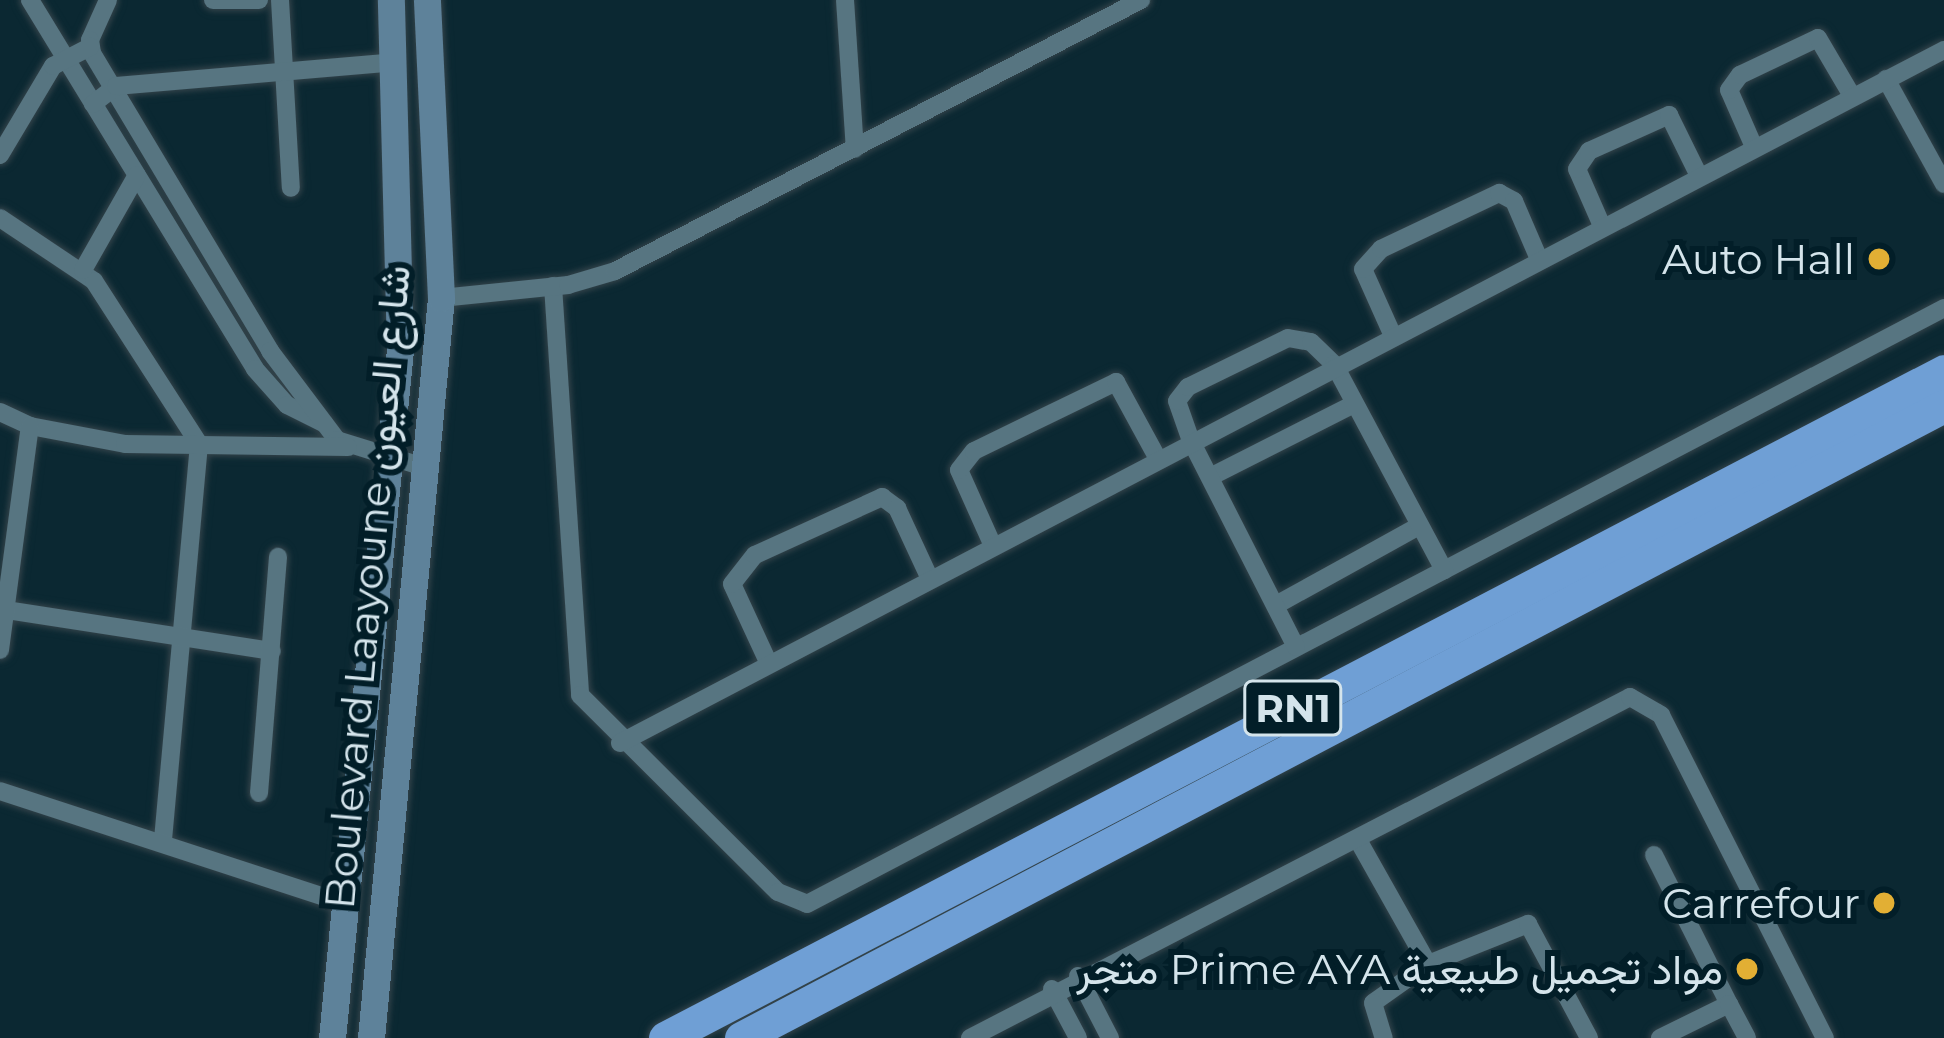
<!DOCTYPE html>
<meta charset="utf-8">
<style>
body{margin:0}
#map{position:relative;width:1944px;height:1038px;overflow:hidden;background:#0b2832;font-family:Montserrat,Vazirmatn,sans-serif}
div>[style]{position:absolute}
.roads{filter:drop-shadow(0 0 3px #33434a) drop-shadow(0 0 3px #33434a)}
.street>*{height:18px;margin:-9px;padding:0 9px;transform-origin:9px;border-radius:9px;background:#577581}
.secondary>*{height:27px;margin:-13.5px;padding:0 13.5px;transform-origin:13.5px;border-radius:13.5px;background:#5e829a}
.highway>*{height:33px;margin:-16.5px;padding:0 16.5px;transform-origin:16.5px;border-radius:16.5px;background:#6f9fd5}
.dots>*{width:33px;height:33px;translate:-50% -50%;box-sizing:border-box;border:6px solid #021e28;border-radius:50%}
span{translate:-50% -50%;white-space:nowrap;text-align:center;line-height:1.15;-webkit-text-stroke:12px #021e28;paint-order:stroke}
.shield-label span{padding:3px 9px;background:#021e28;border:3px solid;border-radius:9px;-webkit-text-stroke-width:0}
.shield-label{font-size:39px;color:#d4e4eb;font-weight:700}
.poi-label{font-size:42px;color:#d4e4eb}
.right{translate:-100% -50%;text-align:right}
.street-label{font-size:42px;color:#d4e4eb}
</style>
<div id="map">
<div class="roads">
<div class="street">
<div style="left:30px;top:0;width:432px;rotate:58.6deg"></div>
<div style="left:255px;top:369px;width:48px;rotate:48.4deg"></div>
<div style="left:287px;top:405px;width:42px;rotate:26.6deg"></div>
<div style="left:108px;top:0;width:44px;rotate:114.2deg"></div>
<div style="left:90px;top:40px;width:13px;rotate:81deg"></div>
<div style="left:92px;top:53px;width:347px;rotate:59.1deg"></div>
<div style="left:270px;top:351px;width:111px;rotate:53deg"></div>
<div style="left:337px;top:440px;width:94px;rotate:17.3deg"></div>
<div style="left:213px;top:0;width:46px"></div>
<div style="left:280px;top:0;width:188px;rotate:86.7deg"></div>
<div style="left:845px;top:0;width:149px;rotate:86.2deg"></div>
<div style="left:1886px;top:79px;width:120px;rotate:61.1deg"></div>
<div style="left:93px;top:104px;width:29px;rotate:-38deg"></div>
<div style="left:116px;top:86px;width:279px;rotate:-4.9deg"></div>
<div style="left:1754px;top:147px;width:62px;rotate:-113.7deg"></div>
<div style="left:1729px;top:90px;width:19px;rotate:-54deg"></div>
<div style="left:1740px;top:75px;width:86px;rotate:-25.4deg"></div>
<div style="left:1818px;top:38px;width:67px;rotate:59.6deg"></div>
<div style="left:0;top:155px;width:104px;rotate:-59.2deg"></div>
<div style="left:53px;top:66px;width:42px;rotate:-27.2deg"></div>
<div style="left:0;top:218px;width:113px;rotate:33.8deg"></div>
<div style="left:94px;top:281px;width:194px;rotate:57.2deg"></div>
<div style="left:199px;top:444px;width:399px;rotate:95.2deg"></div>
<div style="left:1602px;top:226px;width:62px;rotate:-113.7deg"></div>
<div style="left:1577px;top:169px;width:22px;rotate:-56deg"></div>
<div style="left:1589px;top:151px;width:88px;rotate:-24.2deg"></div>
<div style="left:1669px;top:115px;width:68px;rotate:63.8deg"></div>
<div style="left:83px;top:270px;width:109px;rotate:-60.4deg"></div>
<div style="left:553px;top:286px;width:410px;rotate:86.2deg"></div>
<div style="left:580px;top:695px;width:279px;rotate:44.9deg"></div>
<div style="left:778px;top:892px;width:31px;rotate:22deg"></div>
<div style="left:807px;top:904px;width:1284px;rotate:-27.66deg"></div>
<div style="left:441px;top:298px;width:128px;rotate:-5.8deg"></div>
<div style="left:568px;top:285px;width:49px;rotate:-16.6deg"></div>
<div style="left:615px;top:271px;width:592px;rotate:-27.26deg"></div>
<div style="left:1393px;top:336px;width:73px;rotate:-114.1deg"></div>
<div style="left:1363px;top:269px;width:27px;rotate:-48deg"></div>
<div style="left:1381px;top:249px;width:131px;rotate:-25.4deg"></div>
<div style="left:1499px;top:193px;width:17px;rotate:28deg"></div>
<div style="left:1514px;top:201px;width:63px;rotate:66.7deg"></div>
<div style="left:0;top:412px;width:33px;rotate:25deg"></div>
<div style="left:30px;top:426px;width:97px;rotate:10.7deg"></div>
<div style="left:125px;top:444px;width:223px;rotate:0.8deg"></div>
<div style="left:1210px;top:477px;width:161px;rotate:-26.9deg"></div>
<div style="left:993px;top:546px;width:83px;rotate:-114.1deg"></div>
<div style="left:959px;top:470px;width:24px;rotate:-52deg"></div>
<div style="left:974px;top:451px;width:158px;rotate:-25.9deg"></div>
<div style="left:1116px;top:382px;width:88px;rotate:61.4deg"></div>
<div style="left:1276px;top:605px;width:163px;rotate:-28.9deg"></div>
<div style="left:0;top:609px;width:275px;rotate:8.8deg"></div>
<div style="left:1296px;top:647px;width:231px;rotate:-117deg"></div>
<div style="left:1191px;top:441px;width:42px;rotate:-109.3deg"></div>
<div style="left:1177px;top:401px;width:18px;rotate:-52deg"></div>
<div style="left:1188px;top:387px;width:111px;rotate:-26.1deg"></div>
<div style="left:1288px;top:338px;width:23px;rotate:10deg"></div>
<div style="left:1311px;top:342px;width:32px;rotate:44deg"></div>
<div style="left:1334px;top:364px;width:234px;rotate:61.9deg"></div>
<div style="left:0;top:650px;width:226px;rotate:-82.4deg"></div>
<div style="left:769px;top:664px;width:88px;rotate:-114.8deg"></div>
<div style="left:732px;top:584px;width:37px;rotate:-52deg"></div>
<div style="left:755px;top:555px;width:140px;rotate:-24.5deg"></div>
<div style="left:882px;top:497px;width:19px;rotate:36deg"></div>
<div style="left:897px;top:508px;width:78px;rotate:65.1deg"></div>
<div style="left:620px;top:743px;width:1494px;rotate:-27.63deg"></div>
<div style="left:0;top:791px;width:367px;rotate:18.1deg"></div>
<div style="left:259px;top:793px;width:237px;rotate:-85.4deg"></div>
<div style="left:1358px;top:840px;width:142px;rotate:60.6deg"></div>
<div style="left:1428px;top:964px;width:67px;rotate:144.7deg"></div>
<div style="left:1373px;top:1003px;width:37px;rotate:73deg"></div>
<div style="left:1654px;top:855px;width:167px;rotate:63.3deg"></div>
<div style="left:1428px;top:964px;width:108px;rotate:-21.8deg"></div>
<div style="left:1528px;top:924px;width:129px;rotate:61.8deg"></div>
<div style="left:1078px;top:976px;width:70px;rotate:62.7deg"></div>
<div style="left:1052px;top:989px;width:55px;rotate:62deg"></div>
<div style="left:970px;top:1038px;width:743px;rotate:-27.32deg"></div>
<div style="left:1630px;top:697px;width:36px;rotate:30deg"></div>
<div style="left:1661px;top:715px;width:362px;rotate:63.1deg"></div>
<div style="left:1660px;top:1038px;width:77px;rotate:-26.2deg"></div>
<div style="left:1729px;top:1004px;width:38px;rotate:62deg"></div>
</div>
<div class="secondary">
<div style="left:332px;top:1038px;width:692px;rotate:-84.36deg"></div>
<div style="left:400px;top:349px;width:349px;rotate:-91.5deg"></div>
<div style="left:371px;top:1038px;width:743px;rotate:-84.6deg"></div>
<div style="left:441px;top:298px;width:298px;rotate:-92.7deg"></div>
</div>
<div class="highway">
<div style="left:665px;top:1038px;width:1442px;rotate:-27.54deg"></div>
<div style="left:741px;top:1038px;width:1359px;rotate:-27.72deg"></div>
</div>
</div>
<div class="dots">
<div style="left:1879px;top:259px;background:#e2af34"></div>
<div style="left:1884px;top:903px;background:#e2af34"></div>
<div style="left:1747px;top:969px;background:#e2af34"></div>
</div>
<div class="shield-label">
<span style="left:1293px;top:708px">RN1</span>
</div>
<div class="poi-label">
<span class="right" style="left:1855px;top:259px">Auto Hall</span>
<span class="right" style="left:1860px;top:903px">Carrefour</span>
<span class="right" style="left:1723px;top:969px">متجر Prime AYA مواد تجميل طبيعية</span>
</div>
<div class="street-label">
<span style="left:367px;top:587px;rotate:-85deg">Boulevard Laayoune شارع العيون</span>
</div>
</div>
